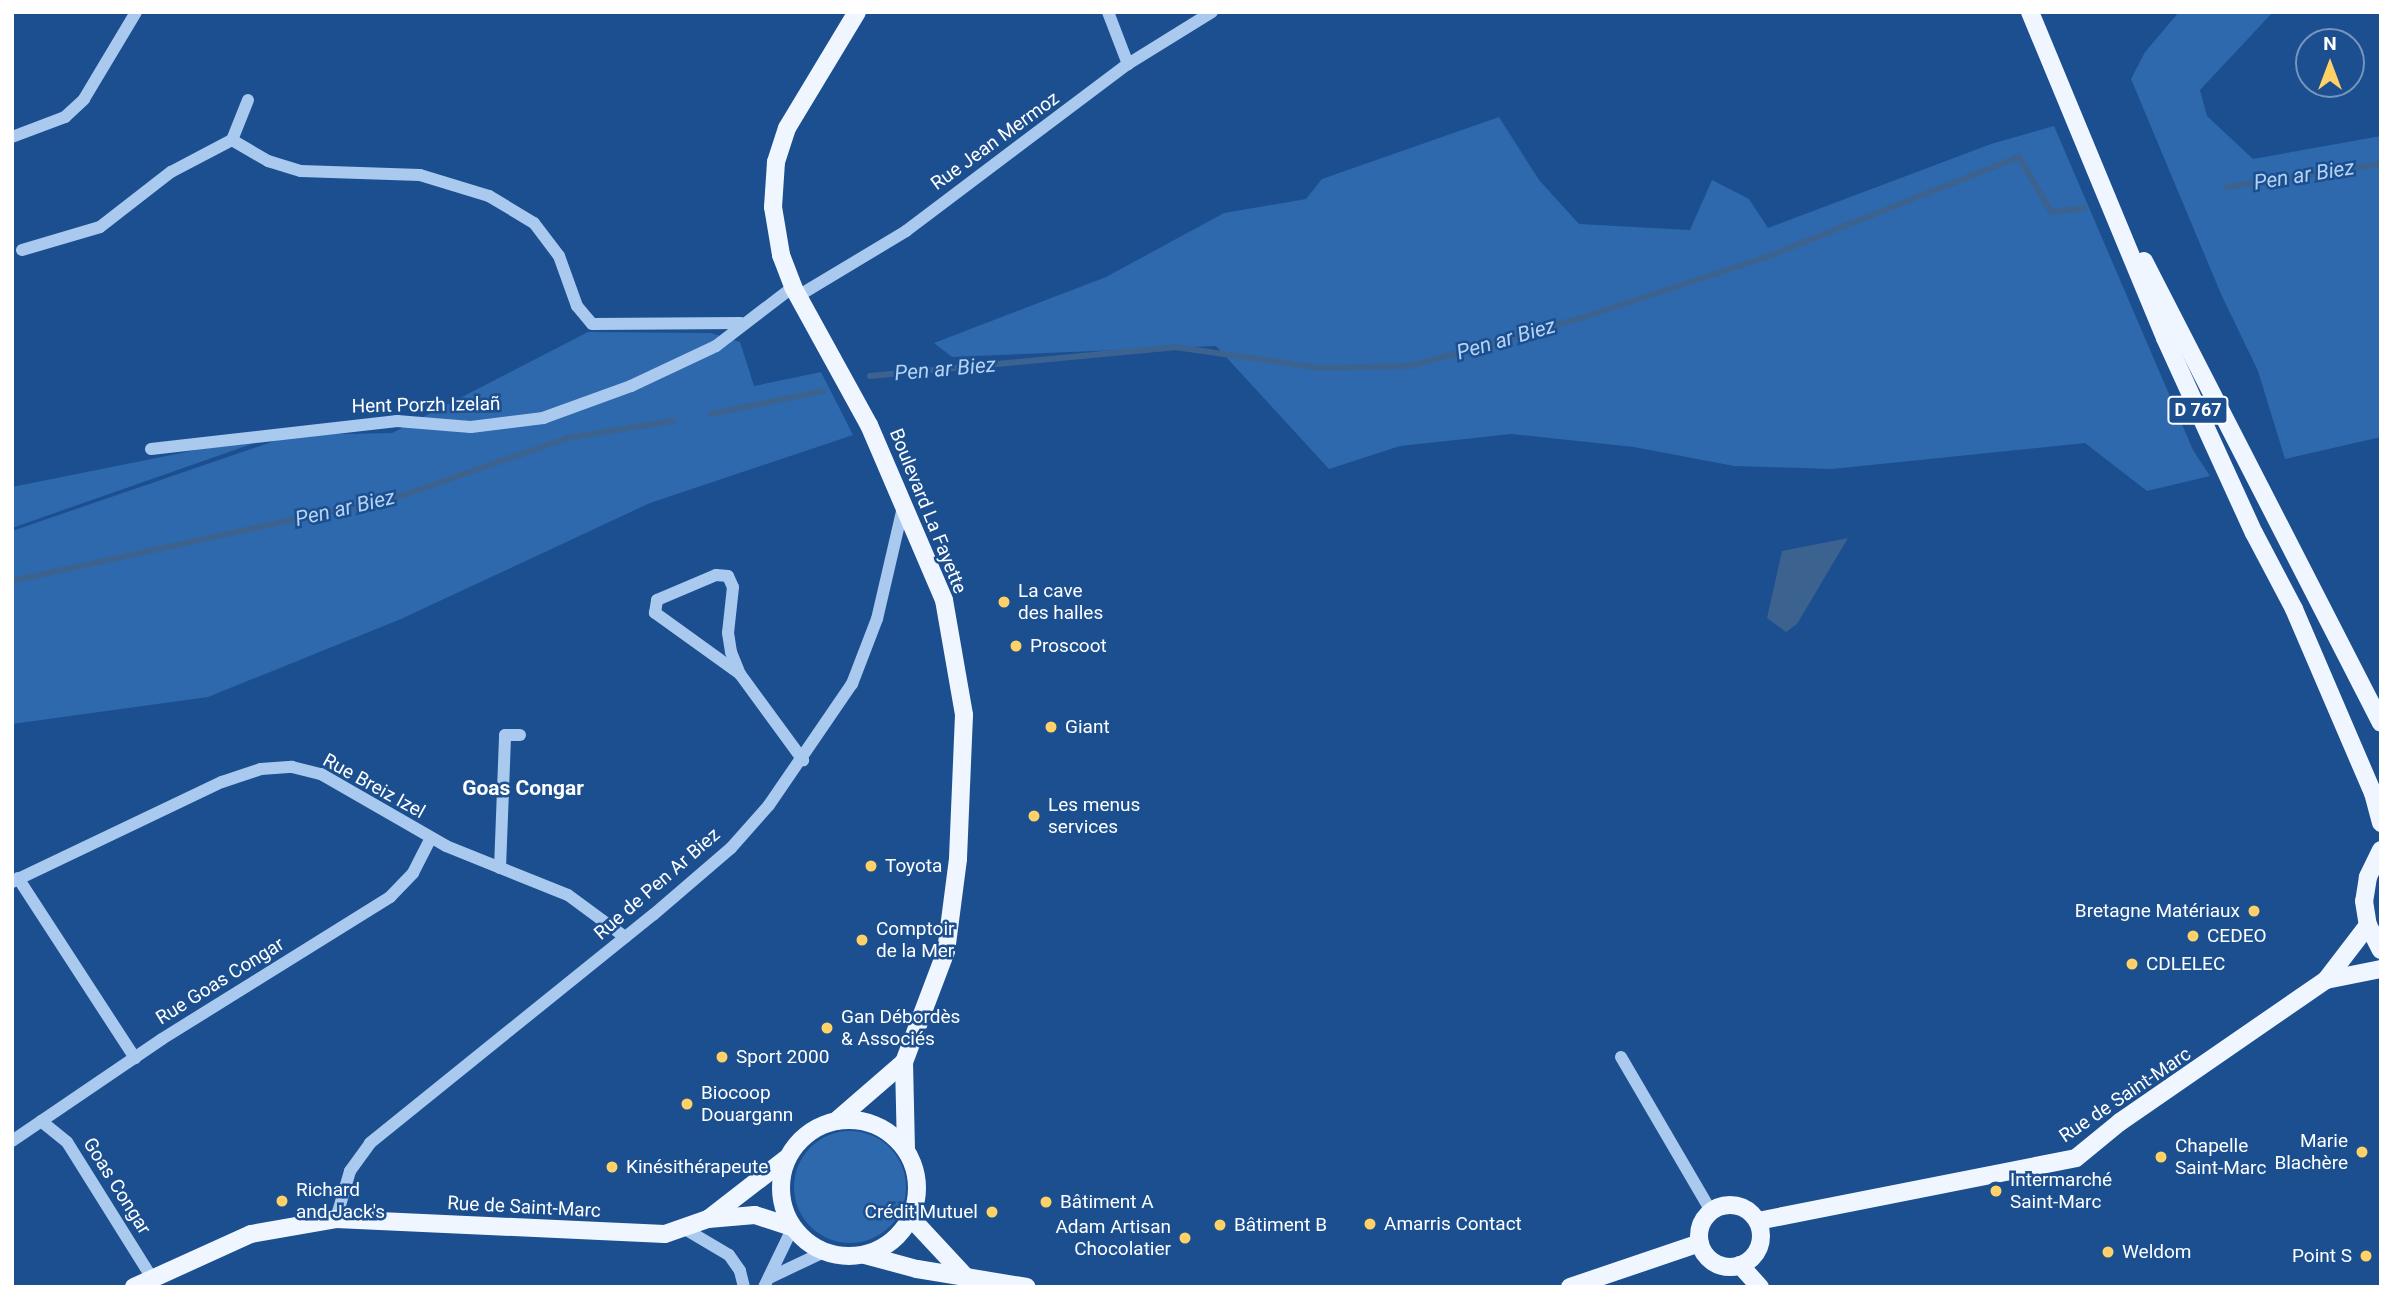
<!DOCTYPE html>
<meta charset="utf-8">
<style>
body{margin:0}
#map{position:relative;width:2393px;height:1299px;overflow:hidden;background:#1b4f8f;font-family:Roboto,sans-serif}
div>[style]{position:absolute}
.green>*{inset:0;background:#2e69ad}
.round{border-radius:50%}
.water>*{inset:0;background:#3c6290}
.stream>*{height:6px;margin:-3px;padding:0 3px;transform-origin:3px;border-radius:3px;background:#3c6290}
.minor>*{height:12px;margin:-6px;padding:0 6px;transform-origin:6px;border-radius:6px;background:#a9c9ee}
.major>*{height:18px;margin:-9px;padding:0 9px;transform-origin:9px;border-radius:9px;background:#f0f6ff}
.major>.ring{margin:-9px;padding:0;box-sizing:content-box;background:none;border:18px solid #f0f6ff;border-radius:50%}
.dots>*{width:19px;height:19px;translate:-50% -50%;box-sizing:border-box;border:4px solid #1b4f8f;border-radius:50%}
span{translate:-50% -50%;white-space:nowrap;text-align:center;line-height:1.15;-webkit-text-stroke:5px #1b4f8f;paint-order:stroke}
.shield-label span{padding:2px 5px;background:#1b4f8f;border:2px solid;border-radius:5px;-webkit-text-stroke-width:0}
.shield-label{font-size:18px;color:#fff;font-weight:700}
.street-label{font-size:19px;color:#fff}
.poi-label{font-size:19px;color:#fff}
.left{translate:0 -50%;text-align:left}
.right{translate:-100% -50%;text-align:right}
.water-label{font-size:21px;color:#b5d3f5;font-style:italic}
.neighbourhood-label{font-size:21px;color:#fff;font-weight:700}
.frame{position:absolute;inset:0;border:14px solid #fff;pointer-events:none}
.north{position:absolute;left:2295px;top:28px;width:70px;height:70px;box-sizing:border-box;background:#1b4f8f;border:2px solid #7695bc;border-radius:50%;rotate:0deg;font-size:19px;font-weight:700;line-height:28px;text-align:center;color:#fff}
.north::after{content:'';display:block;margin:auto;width:24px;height:32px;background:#ffd166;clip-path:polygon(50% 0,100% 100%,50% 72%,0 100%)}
</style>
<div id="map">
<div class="green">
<div style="clip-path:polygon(2179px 12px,2273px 12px,2200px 90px,2207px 116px,2253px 159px,2381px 136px,2381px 437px,2285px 459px,2258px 371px,2221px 294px,2131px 79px,2145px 52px)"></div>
<div style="clip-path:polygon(1499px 117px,1539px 180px,1579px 224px,1690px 230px,1712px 180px,1749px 199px,1768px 228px,1991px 144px,2054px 126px,2193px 450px,2210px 476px,2147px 491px,2085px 443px,1832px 469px,1734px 466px,1634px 447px,1511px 434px,1400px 446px,1329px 469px,1216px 346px,952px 357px,934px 343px,1106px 277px,1224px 213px,1306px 199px,1322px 179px)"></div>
<div style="clip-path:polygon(588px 332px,711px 333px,740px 342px,754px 386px,821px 372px,853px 435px,650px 503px,401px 619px,208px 697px,12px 724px,12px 531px,292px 435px,392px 433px)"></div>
<div style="clip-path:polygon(286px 432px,12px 528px,12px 487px)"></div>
<div class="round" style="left:794px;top:1131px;width:112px;height:112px"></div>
</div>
<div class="water">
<div style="clip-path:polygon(1848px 538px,1797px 624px,1786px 632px,1767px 618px,1782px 551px)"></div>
</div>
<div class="stream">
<div style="left:2227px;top:187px;width:156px;rotate:-8.5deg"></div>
<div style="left:870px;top:376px;width:306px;rotate:-5.4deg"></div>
<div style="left:1175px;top:347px;width:147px;rotate:8.2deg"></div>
<div style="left:1320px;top:368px;width:91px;rotate:-1.3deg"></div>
<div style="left:1411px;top:366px;width:180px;rotate:-15.8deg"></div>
<div style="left:1584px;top:317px;width:192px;rotate:-18.2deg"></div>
<div style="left:1766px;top:257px;width:272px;rotate:-21.6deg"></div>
<div style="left:2019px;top:157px;width:64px;rotate:59.8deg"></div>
<div style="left:2051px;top:212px;width:33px;rotate:-7deg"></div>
<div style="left:711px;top:414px;width:114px;rotate:-11.6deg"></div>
<div style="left:12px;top:581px;width:394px;rotate:-12.3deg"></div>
<div style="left:397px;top:497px;width:181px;rotate:-19deg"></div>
<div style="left:568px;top:438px;width:106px;rotate:-9.2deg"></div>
</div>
<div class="minor">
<div style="left:1108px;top:12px;width:56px;rotate:69deg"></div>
<div style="left:248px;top:100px;width:43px;rotate:111.8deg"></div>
<div style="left:232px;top:140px;width:42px;rotate:30.3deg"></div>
<div style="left:268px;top:161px;width:34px;rotate:17deg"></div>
<div style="left:301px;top:171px;width:119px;rotate:1.9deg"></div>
<div style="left:420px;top:175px;width:72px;rotate:16.9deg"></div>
<div style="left:489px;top:196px;width:52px;rotate:31deg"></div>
<div style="left:534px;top:223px;width:41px;rotate:52.9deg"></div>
<div style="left:559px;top:256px;width:53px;rotate:70.2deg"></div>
<div style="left:577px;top:306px;width:23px;rotate:50deg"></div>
<div style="left:592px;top:324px;width:149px;rotate:-0.4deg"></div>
<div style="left:12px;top:137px;width:57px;rotate:-20.7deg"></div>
<div style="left:65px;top:117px;width:26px;rotate:-43deg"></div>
<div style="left:84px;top:99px;width:101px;rotate:-59.1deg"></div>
<div style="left:22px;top:250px;width:81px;rotate:-16.4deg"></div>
<div style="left:100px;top:227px;width:90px;rotate:-37.8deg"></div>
<div style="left:171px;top:172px;width:69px;rotate:-27.7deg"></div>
<div style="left:798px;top:296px;width:126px;rotate:-31deg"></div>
<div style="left:906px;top:231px;width:278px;rotate:-37deg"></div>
<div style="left:1128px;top:64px;width:99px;rotate:-31.8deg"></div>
<div style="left:151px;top:449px;width:248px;rotate:-6.5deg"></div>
<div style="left:397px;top:421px;width:74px;rotate:4.6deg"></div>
<div style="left:471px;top:427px;width:73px;rotate:-7.1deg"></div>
<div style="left:543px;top:418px;width:94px;rotate:-20deg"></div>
<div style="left:631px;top:386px;width:94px;rotate:-25.2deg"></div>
<div style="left:716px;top:346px;width:97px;rotate:-37.5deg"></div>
<div style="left:740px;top:674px;width:105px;rotate:-144.3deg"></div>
<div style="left:655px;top:613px;width:13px;rotate:-81deg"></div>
<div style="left:657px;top:600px;width:64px;rotate:-23deg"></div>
<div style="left:716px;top:575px;width:12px;rotate:5deg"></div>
<div style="left:728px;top:576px;width:12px;rotate:66deg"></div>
<div style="left:733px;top:587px;width:46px;rotate:96.2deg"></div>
<div style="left:728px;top:633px;width:19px;rotate:81deg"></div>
<div style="left:731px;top:652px;width:24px;rotate:68deg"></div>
<div style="left:740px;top:674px;width:107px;rotate:53.8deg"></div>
<div style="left:500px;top:868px;width:133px;rotate:-87.8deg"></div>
<div style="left:505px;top:735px;width:15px"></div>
<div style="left:18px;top:878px;width:215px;rotate:57deg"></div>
<div style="left:12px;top:882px;width:233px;rotate:-25.5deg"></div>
<div style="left:222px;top:782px;width:41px;rotate:-18.4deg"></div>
<div style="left:261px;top:769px;width:31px;rotate:-4deg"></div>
<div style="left:292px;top:767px;width:30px;rotate:14deg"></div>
<div style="left:321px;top:774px;width:144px;rotate:29.9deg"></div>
<div style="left:446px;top:846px;width:131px;rotate:21.9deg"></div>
<div style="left:568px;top:895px;width:71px;rotate:36.4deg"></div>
<div style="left:1621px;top:1057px;width:178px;rotate:59.7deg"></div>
<div style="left:41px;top:1121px;width:33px;rotate:39deg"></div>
<div style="left:67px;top:1142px;width:160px;rotate:58deg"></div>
<div style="left:12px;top:1141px;width:181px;rotate:-34.2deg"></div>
<div style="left:162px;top:1039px;width:269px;rotate:-31.9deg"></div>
<div style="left:390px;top:897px;width:33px;rotate:-46deg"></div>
<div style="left:413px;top:873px;width:39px;rotate:-63deg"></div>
<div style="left:336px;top:1219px;width:50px;rotate:-73.7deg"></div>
<div style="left:350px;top:1171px;width:34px;rotate:-54deg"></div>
<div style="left:370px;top:1143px;width:363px;rotate:-38.9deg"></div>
<div style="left:653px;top:915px;width:103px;rotate:-40.7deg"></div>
<div style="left:731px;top:848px;width:57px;rotate:-48.5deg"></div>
<div style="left:769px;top:805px;width:147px;rotate:-55.6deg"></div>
<div style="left:852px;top:684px;width:70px;rotate:-69deg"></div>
<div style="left:877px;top:619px;width:115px;rotate:-76.9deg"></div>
<div style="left:685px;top:1229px;width:51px;rotate:30.6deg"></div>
<div style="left:729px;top:1255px;width:19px;rotate:55deg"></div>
<div style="left:740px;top:1271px;width:16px;rotate:76deg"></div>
<div style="left:771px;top:1277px;width:59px;rotate:-25.3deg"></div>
<div style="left:764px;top:1287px;width:67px;rotate:-64.2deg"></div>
</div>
<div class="major">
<div style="left:857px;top:12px;width:135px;rotate:121.1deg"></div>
<div style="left:787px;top:128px;width:36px;rotate:108deg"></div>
<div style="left:776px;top:162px;width:45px;rotate:93.8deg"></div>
<div style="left:773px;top:207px;width:49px;rotate:80.5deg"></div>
<div style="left:781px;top:255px;width:34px;rotate:69deg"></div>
<div style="left:793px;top:287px;width:158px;rotate:61.2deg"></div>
<div style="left:869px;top:425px;width:190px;rotate:66.8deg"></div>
<div style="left:944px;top:600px;width:117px;rotate:80.1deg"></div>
<div style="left:964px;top:715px;width:144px;rotate:92.4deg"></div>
<div style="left:958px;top:859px;width:93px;rotate:97.4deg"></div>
<div style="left:946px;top:951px;width:119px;rotate:110.7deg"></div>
<div style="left:904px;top:1062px;width:87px;rotate:88.7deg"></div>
<div style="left:2030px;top:12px;width:353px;rotate:67.5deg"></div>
<div style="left:2165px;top:338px;width:214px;rotate:65.5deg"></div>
<div style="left:2254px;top:533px;width:86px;rotate:62.2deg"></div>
<div style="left:2294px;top:609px;width:200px;rotate:66.8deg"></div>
<div style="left:2373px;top:793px;width:31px;rotate:75deg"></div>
<div style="left:2144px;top:261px;width:519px;rotate:62.84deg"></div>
<div style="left:2381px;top:850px;width:30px;rotate:116deg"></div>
<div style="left:2368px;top:877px;width:24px;rotate:99deg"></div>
<div style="left:2364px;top:901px;width:24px;rotate:81deg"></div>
<div style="left:2368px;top:925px;width:28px;rotate:63deg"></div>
<div style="left:2326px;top:980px;width:56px;rotate:-11.3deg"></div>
<div class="ring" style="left:781px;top:1120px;width:118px;height:118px"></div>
<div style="left:836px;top:1121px;width:90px;rotate:-40.9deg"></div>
<div class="ring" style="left:1699px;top:1205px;width:44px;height:44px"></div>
<div style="left:911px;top:1218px;width:79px;rotate:47deg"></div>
<div style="left:708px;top:1219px;width:47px;rotate:-4.9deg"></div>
<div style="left:755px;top:1215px;width:40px;rotate:18deg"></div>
<div style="left:1758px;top:1221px;width:324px;rotate:-11.2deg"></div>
<div style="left:2076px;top:1158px;width:57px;rotate:-39.3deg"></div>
<div style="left:2120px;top:1122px;width:250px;rotate:-34.6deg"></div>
<div style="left:2326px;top:980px;width:69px;rotate:-52.6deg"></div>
<div style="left:865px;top:1255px;width:54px;rotate:15.1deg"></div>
<div style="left:917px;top:1269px;width:111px;rotate:9.3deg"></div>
<div style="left:1740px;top:1265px;width:30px;rotate:48deg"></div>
<div style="left:134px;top:1287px;width:128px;rotate:-24.4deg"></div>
<div style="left:251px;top:1234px;width:86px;rotate:-10deg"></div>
<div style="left:336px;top:1219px;width:329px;rotate:2.6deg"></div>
<div style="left:665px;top:1234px;width:46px;rotate:-19.2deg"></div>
<div style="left:708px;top:1219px;width:100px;rotate:-37.7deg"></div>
<div style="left:1570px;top:1287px;width:137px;rotate:-18.7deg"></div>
</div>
<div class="dots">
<div style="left:1004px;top:602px;background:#ffd166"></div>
<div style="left:1016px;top:646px;background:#ffd166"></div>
<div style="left:1051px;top:727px;background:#ffd166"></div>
<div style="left:1034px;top:816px;background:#ffd166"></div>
<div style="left:871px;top:866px;background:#ffd166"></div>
<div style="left:2254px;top:911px;background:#ffd166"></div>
<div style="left:2193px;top:936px;background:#ffd166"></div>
<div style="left:862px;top:940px;background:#ffd166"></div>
<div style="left:2132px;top:964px;background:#ffd166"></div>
<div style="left:827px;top:1028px;background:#ffd166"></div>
<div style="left:722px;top:1057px;background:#ffd166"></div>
<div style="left:687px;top:1104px;background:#ffd166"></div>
<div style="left:2362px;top:1152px;background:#ffd166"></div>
<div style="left:2161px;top:1157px;background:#ffd166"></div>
<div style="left:612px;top:1167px;background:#ffd166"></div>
<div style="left:1996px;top:1191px;background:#ffd166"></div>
<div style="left:282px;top:1201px;background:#ffd166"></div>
<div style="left:1046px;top:1202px;background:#ffd166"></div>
<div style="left:992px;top:1212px;background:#ffd166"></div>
<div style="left:1370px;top:1224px;background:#ffd166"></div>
<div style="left:1220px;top:1225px;background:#ffd166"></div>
<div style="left:1185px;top:1238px;background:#ffd166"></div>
<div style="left:2108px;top:1252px;background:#ffd166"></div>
<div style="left:2366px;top:1256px;background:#ffd166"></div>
</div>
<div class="shield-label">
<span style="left:2198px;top:410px">D 767</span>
</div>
<div class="street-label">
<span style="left:995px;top:141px;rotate:-36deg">Rue Jean Mermoz</span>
<span style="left:426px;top:405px;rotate:-1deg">Hent Porzh Izelañ</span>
<span style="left:928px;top:511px;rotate:68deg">Boulevard La Fayette</span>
<span style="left:374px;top:786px;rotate:29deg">Rue Breiz Izel</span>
<span style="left:657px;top:884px;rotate:-41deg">Rue de Pen Ar Biez</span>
<span style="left:220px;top:981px;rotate:-32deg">Rue Goas Congar</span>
<span style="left:2125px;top:1095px;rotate:-34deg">Rue de Saint-Marc</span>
<span style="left:117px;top:1186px;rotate:58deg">Goas Congar</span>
<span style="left:524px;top:1207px;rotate:3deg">Rue de Saint-Marc</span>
</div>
<div class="poi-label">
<span class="left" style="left:1018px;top:602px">La cave<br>des halles</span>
<span class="left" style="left:1030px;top:646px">Proscoot</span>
<span class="left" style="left:1065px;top:727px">Giant</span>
<span class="left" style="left:1048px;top:816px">Les menus<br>services</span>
<span class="left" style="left:885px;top:866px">Toyota</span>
<span class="right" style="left:2240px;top:911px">Bretagne Matériaux</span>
<span class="left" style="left:876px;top:940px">Comptoir<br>de la Mer</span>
<span class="left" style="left:2207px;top:936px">CEDEO</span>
<span class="left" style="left:2146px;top:964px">CDLELEC</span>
<span class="left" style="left:841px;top:1028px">Gan Débordès<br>&amp; Associés</span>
<span class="left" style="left:736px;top:1057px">Sport 2000</span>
<span class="left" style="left:701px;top:1104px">Biocoop<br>Douargann</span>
<span class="right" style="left:2348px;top:1152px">Marie<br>Blachère</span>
<span class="left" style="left:2175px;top:1157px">Chapelle<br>Saint-Marc</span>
<span class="left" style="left:626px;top:1167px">Kinésithérapeute</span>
<span class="left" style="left:2010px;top:1191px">Intermarché<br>Saint-Marc</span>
<span class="left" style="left:296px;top:1201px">Richard<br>and Jack's</span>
<span class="left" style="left:1060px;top:1202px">Bâtiment A</span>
<span class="right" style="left:978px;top:1212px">Crédit Mutuel</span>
<span class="left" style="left:1384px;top:1224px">Amarris Contact</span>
<span class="left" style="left:1234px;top:1225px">Bâtiment B</span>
<span class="right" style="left:1171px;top:1238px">Adam Artisan<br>Chocolatier</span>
<span class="left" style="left:2122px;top:1252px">Weldom</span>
<span class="right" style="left:2352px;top:1256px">Point S</span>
</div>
<div class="water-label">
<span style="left:2304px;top:175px;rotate:-9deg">Pen ar Biez</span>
<span style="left:1506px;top:339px;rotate:-16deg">Pen ar Biez</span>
<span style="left:945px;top:369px;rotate:-5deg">Pen ar Biez</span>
<span style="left:345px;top:508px;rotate:-13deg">Pen ar Biez</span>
</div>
<div class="neighbourhood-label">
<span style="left:523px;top:788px">Goas Congar</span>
</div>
<div class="frame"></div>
<div class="north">N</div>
</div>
